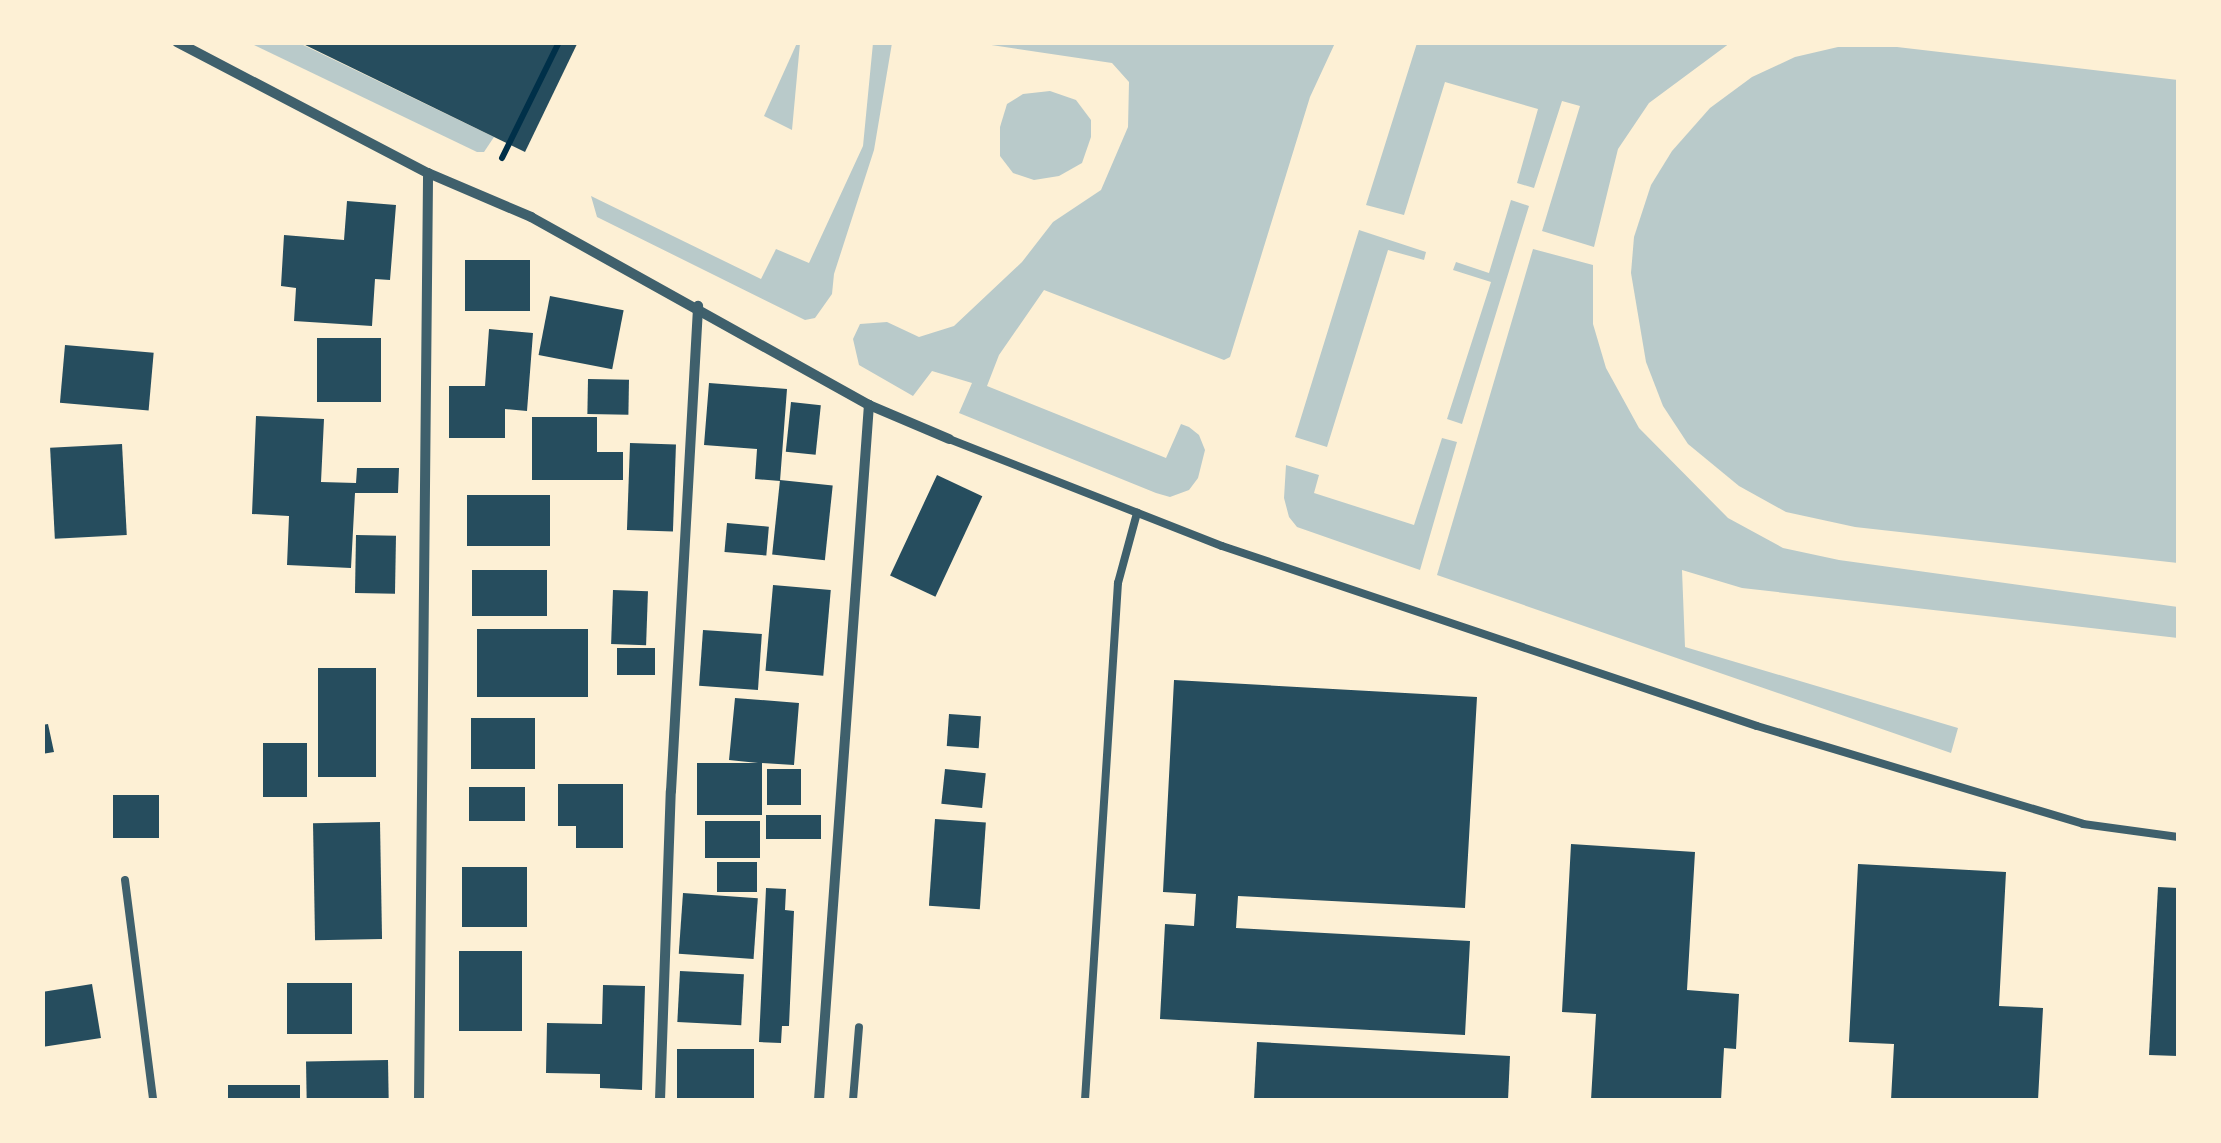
<!DOCTYPE html>
<style>
body{margin:0}
#map{position:relative;width:2221px;height:1143px;overflow:hidden;background:#fdf0d5;font-family:"Public Sans",sans-serif}
div>[style]{position:absolute}
.green>*{inset:0;background:#b9caca}
.building>*{inset:0;background:#264d5e;transform-origin:0 0}
.path>*{height:6px;margin:-3px;padding:0 3px;transform-origin:3px;border-radius:3px;background:#003049}
.service>*{height:8px;margin:-4px;padding:0 4px;transform-origin:4px;border-radius:4px;background:#3f606c}
.minor>*{height:10px;margin:-5px;padding:0 5px;transform-origin:5px;border-radius:5px;background:#3f606c}
span{translate:-50% -50%;white-space:nowrap;text-align:center;line-height:1.15;-webkit-text-stroke:10px #fdf0d5;paint-order:stroke}
.frame{position:absolute;inset:0;border:45px solid #fdf0d5;pointer-events:none}
</style>
<div id="map">
<div class="green">
<div style="clip-path:polygon(250px 43px,299px 43px,494px 137px,484px 152px,477px 152px)"></div>
<div style="clip-path:polygon(797px 43px,800px 43px,792px 130px,764px 116px)"></div>
<div style="clip-path:polygon(873px 43px,892px 43px,874px 150px,834px 274px,832px 294px,815px 318px,805px 320px,597px 217px,591px 196px,761px 279px,776px 249px,809px 263px,863px 146px)"></div>
<div style="clip-path:polygon(978px 43px,1335px 43px,1310px 97px,1230px 357px,1224px 360px,1044px 290px,999px 355px,987px 386px,1166px 458px,1181px 424px,1189px 427px,1199px 435px,1205px 450px,1198px 478px,1189px 490px,1170px 497px,1156px 493px,959px 413px,972px 383px,932px 371px,913px 396px,859px 365px,853px 339px,860px 324px,887px 322px,919px 337px,954px 326px,1022px 262px,1053px 222px,1101px 190px,1128px 127px,1129px 82px,1112px 63px)"></div>
<div style="clip-path:polygon(1417px 43px,1417px 42px,1730px 43px,1649px 103px,1618px 149px,1594px 247px,1542px 231px,1580px 106px,1562px 101px,1534px 188px,1517px 183px,1538px 109px,1445px 82px,1404px 215px,1366px 205px)"></div>
<div style="clip-path:polygon(1838px 47px,1897px 47px,2178px 80px,2178px 563px,1855px 527px,1786px 512px,1739px 486px,1688px 444px,1663px 406px,1646px 362px,1631px 273px,1634px 237px,1651px 185px,1672px 151px,1710px 108px,1752px 77px,1795px 57px)"></div>
<div style="clip-path:polygon(1050px 91px,1076px 100px,1091px 120px,1091px 137px,1082px 163px,1059px 176px,1034px 180px,1013px 173px,1000px 156px,1000px 127px,1007px 104px,1023px 94px)"></div>
<div style="clip-path:polygon(1511px 200px,1529px 206px,1462px 424px,1447px 419px,1491px 282px,1453px 270px,1456px 262px,1489px 273px)"></div>
<div style="clip-path:polygon(1359px 230px,1426px 252px,1424px 260px,1388px 250px,1327px 447px,1295px 437px)"></div>
<div style="clip-path:polygon(1533px 249px,1593px 265px,1593px 324px,1606px 368px,1639px 428px,1728px 518px,1783px 548px,1839px 560px,2178px 607px,2178px 638px,1742px 588px,1682px 570px,1685px 647px,1958px 728px,1951px 753px,1437px 575px)"></div>
<div style="clip-path:polygon(1442px 438px,1457px 442px,1420px 570px,1297px 527px,1289px 517px,1284px 498px,1286px 465px,1319px 475px,1314px 493px,1414px 525px)"></div>
</div>
<div class="building">
<div style="clip-path:polygon(299px 42px,578px 42px,525px 152px)"></div>
<div style="clip-path:polygon(347px 201px,396px 205px,390px 280px,375px 279px,372px 326px,294px 321px,296px 288px,281px 286px,284px 235px,344px 240px)"></div>
<div style="left:465px;top:260px;width:65px;height:51px"></div>
<div style="left:550px;top:296px;width:75px;height:60px;rotate:11deg"></div>
<div style="clip-path:polygon(489px 329px,533px 333px,527px 411px,505px 409px,505px 438px,449px 438px,449px 386px,485px 386px)"></div>
<div style="left:317px;top:338px;width:64px;height:64px"></div>
<div style="left:65px;top:345px;width:89px;height:58px;rotate:5deg"></div>
<div style="left:588px;top:379px;width:41px;height:35px;rotate:1deg"></div>
<div style="clip-path:polygon(709px 383px,787px 389px,780px 481px,755px 479px,757px 449px,704px 445px)"></div>
<div style="left:791px;top:402px;width:30px;height:50px;rotate:6deg"></div>
<div style="clip-path:polygon(256px 416px,324px 419px,321px 482px,356px 483px,357px 468px,399px 468px,398px 493px,355px 493px,351px 568px,287px 565px,289px 516px,252px 514px)"></div>
<div style="clip-path:polygon(532px 417px,597px 417px,597px 452px,623px 452px,623px 480px,532px 480px)"></div>
<div style="left:630px;top:443px;width:46px;height:87px;rotate:2deg"></div>
<div style="left:122px;top:444px;width:91px;height:72px;rotate:87deg"></div>
<div style="left:937px;top:475px;width:50px;height:111px;rotate:25deg"></div>
<div style="left:780px;top:480px;width:53px;height:75px;rotate:6deg"></div>
<div style="left:467px;top:495px;width:83px;height:51px"></div>
<div style="left:727px;top:523px;width:42px;height:29px;rotate:5deg"></div>
<div style="left:356px;top:535px;width:40px;height:58px;rotate:1deg"></div>
<div style="left:472px;top:570px;width:75px;height:46px"></div>
<div style="left:773px;top:585px;width:58px;height:86px;rotate:5deg"></div>
<div style="left:613px;top:590px;width:35px;height:54px;rotate:2deg"></div>
<div style="left:477px;top:629px;width:111px;height:68px"></div>
<div style="left:703px;top:630px;width:59px;height:56px;rotate:4deg"></div>
<div style="left:617px;top:648px;width:38px;height:27px"></div>
<div style="left:318px;top:668px;width:58px;height:109px"></div>
<div style="clip-path:polygon(1174px 680px,1477px 697px,1465px 908px,1238px 896px,1236px 928px,1470px 941px,1465px 1035px,1160px 1019px,1165px 924px,1194px 926px,1196px 894px,1163px 892px)"></div>
<div style="clip-path:polygon(735px 698px,799px 703px,794px 765px,762px 763px,762px 815px,697px 815px,697px 763px,758px 763px,729px 760px)"></div>
<div style="left:949px;top:714px;width:32px;height:32px;rotate:4deg"></div>
<div style="left:471px;top:718px;width:64px;height:51px"></div>
<div style="clip-path:polygon(48px 724px,54px 752px,42px 754px,42px 725px)"></div>
<div style="left:263px;top:743px;width:44px;height:54px"></div>
<div style="left:767px;top:769px;width:34px;height:36px"></div>
<div style="left:945px;top:769px;width:41px;height:35px;rotate:6deg"></div>
<div style="clip-path:polygon(558px 784px,623px 784px,623px 848px,576px 848px,576px 826px,558px 826px)"></div>
<div style="left:469px;top:787px;width:56px;height:34px"></div>
<div style="left:113px;top:795px;width:46px;height:43px"></div>
<div style="left:766px;top:815px;width:55px;height:24px"></div>
<div style="left:935px;top:819px;width:51px;height:87px;rotate:4deg"></div>
<div style="left:705px;top:821px;width:55px;height:37px"></div>
<div style="left:380px;top:822px;width:117px;height:67px;rotate:89deg"></div>
<div style="clip-path:polygon(1571px 844px,1695px 852px,1687px 990px,1739px 994px,1736px 1049px,1724px 1048px,1721px 1100px,1591px 1100px,1596px 1014px,1562px 1012px)"></div>
<div style="left:717px;top:862px;width:40px;height:30px"></div>
<div style="clip-path:polygon(1858px 864px,2006px 872px,1999px 1006px,2043px 1008px,2038px 1100px,1891px 1100px,1894px 1044px,1849px 1042px)"></div>
<div style="left:462px;top:867px;width:65px;height:60px"></div>
<div style="clip-path:polygon(2158px 887px,2178px 888px,2178px 1056px,2149px 1055px)"></div>
<div style="clip-path:polygon(766px 888px,786px 889px,785px 910px,794px 911px,789px 1026px,782px 1026px,781px 1043px,759px 1042px)"></div>
<div style="left:683px;top:893px;width:75px;height:61px;rotate:4deg"></div>
<div style="left:459px;top:951px;width:63px;height:80px"></div>
<div style="left:680px;top:971px;width:64px;height:51px;rotate:3deg"></div>
<div style="left:287px;top:983px;width:65px;height:51px"></div>
<div style="clip-path:polygon(92px 984px,101px 1038px,42px 1047px,42px 992px)"></div>
<div style="clip-path:polygon(603px 985px,645px 986px,642px 1090px,600px 1088px,600px 1074px,546px 1073px,547px 1023px,602px 1024px)"></div>
<div style="clip-path:polygon(1257px 1042px,1510px 1056px,1508px 1100px,1254px 1100px)"></div>
<div style="left:677px;top:1049px;width:77px;height:51px"></div>
<div style="left:388px;top:1060px;width:40px;height:82px;rotate:89deg"></div>
<div style="left:228px;top:1085px;width:72px;height:15px"></div>
</div>
<div class="path">
<div style="left:502px;top:158px;width:129px;rotate:-63.8deg"></div>
</div>
<div class="service">
<div style="left:949px;top:439px;width:293px;rotate:21.4deg"></div>
<div style="left:1222px;top:546px;width:564px;rotate:18.6deg"></div>
<div style="left:1757px;top:726px;width:340px;rotate:16.7deg"></div>
<div style="left:2083px;top:824px;width:96px;rotate:7.8deg"></div>
<div style="left:125px;top:880px;width:222px;rotate:82.7deg"></div>
<div style="left:853px;top:1100px;width:73px;rotate:-85.3deg"></div>
<div style="left:1085px;top:1100px;width:518px;rotate:-86.35deg"></div>
<div style="left:1118px;top:583px;width:73px;rotate:-74.8deg"></div>
</div>
<div class="minor">
<div style="left:177px;top:42px;width:283px;rotate:27.6deg"></div>
<div style="left:428px;top:173px;width:112px;rotate:23.1deg"></div>
<div style="left:531px;top:217px;width:387px;rotate:29.1deg"></div>
<div style="left:869px;top:405px;width:87px;rotate:23deg"></div>
<div style="left:419px;top:1100px;width:927px;rotate:-89.44deg"></div>
<div style="left:660px;top:1100px;width:309px;rotate:-88deg"></div>
<div style="left:671px;top:791px;width:486px;rotate:-86.8deg"></div>
<div style="left:819px;top:1100px;width:697px;rotate:-85.89deg"></div>
</div>
<div class="frame"></div>
</div>
